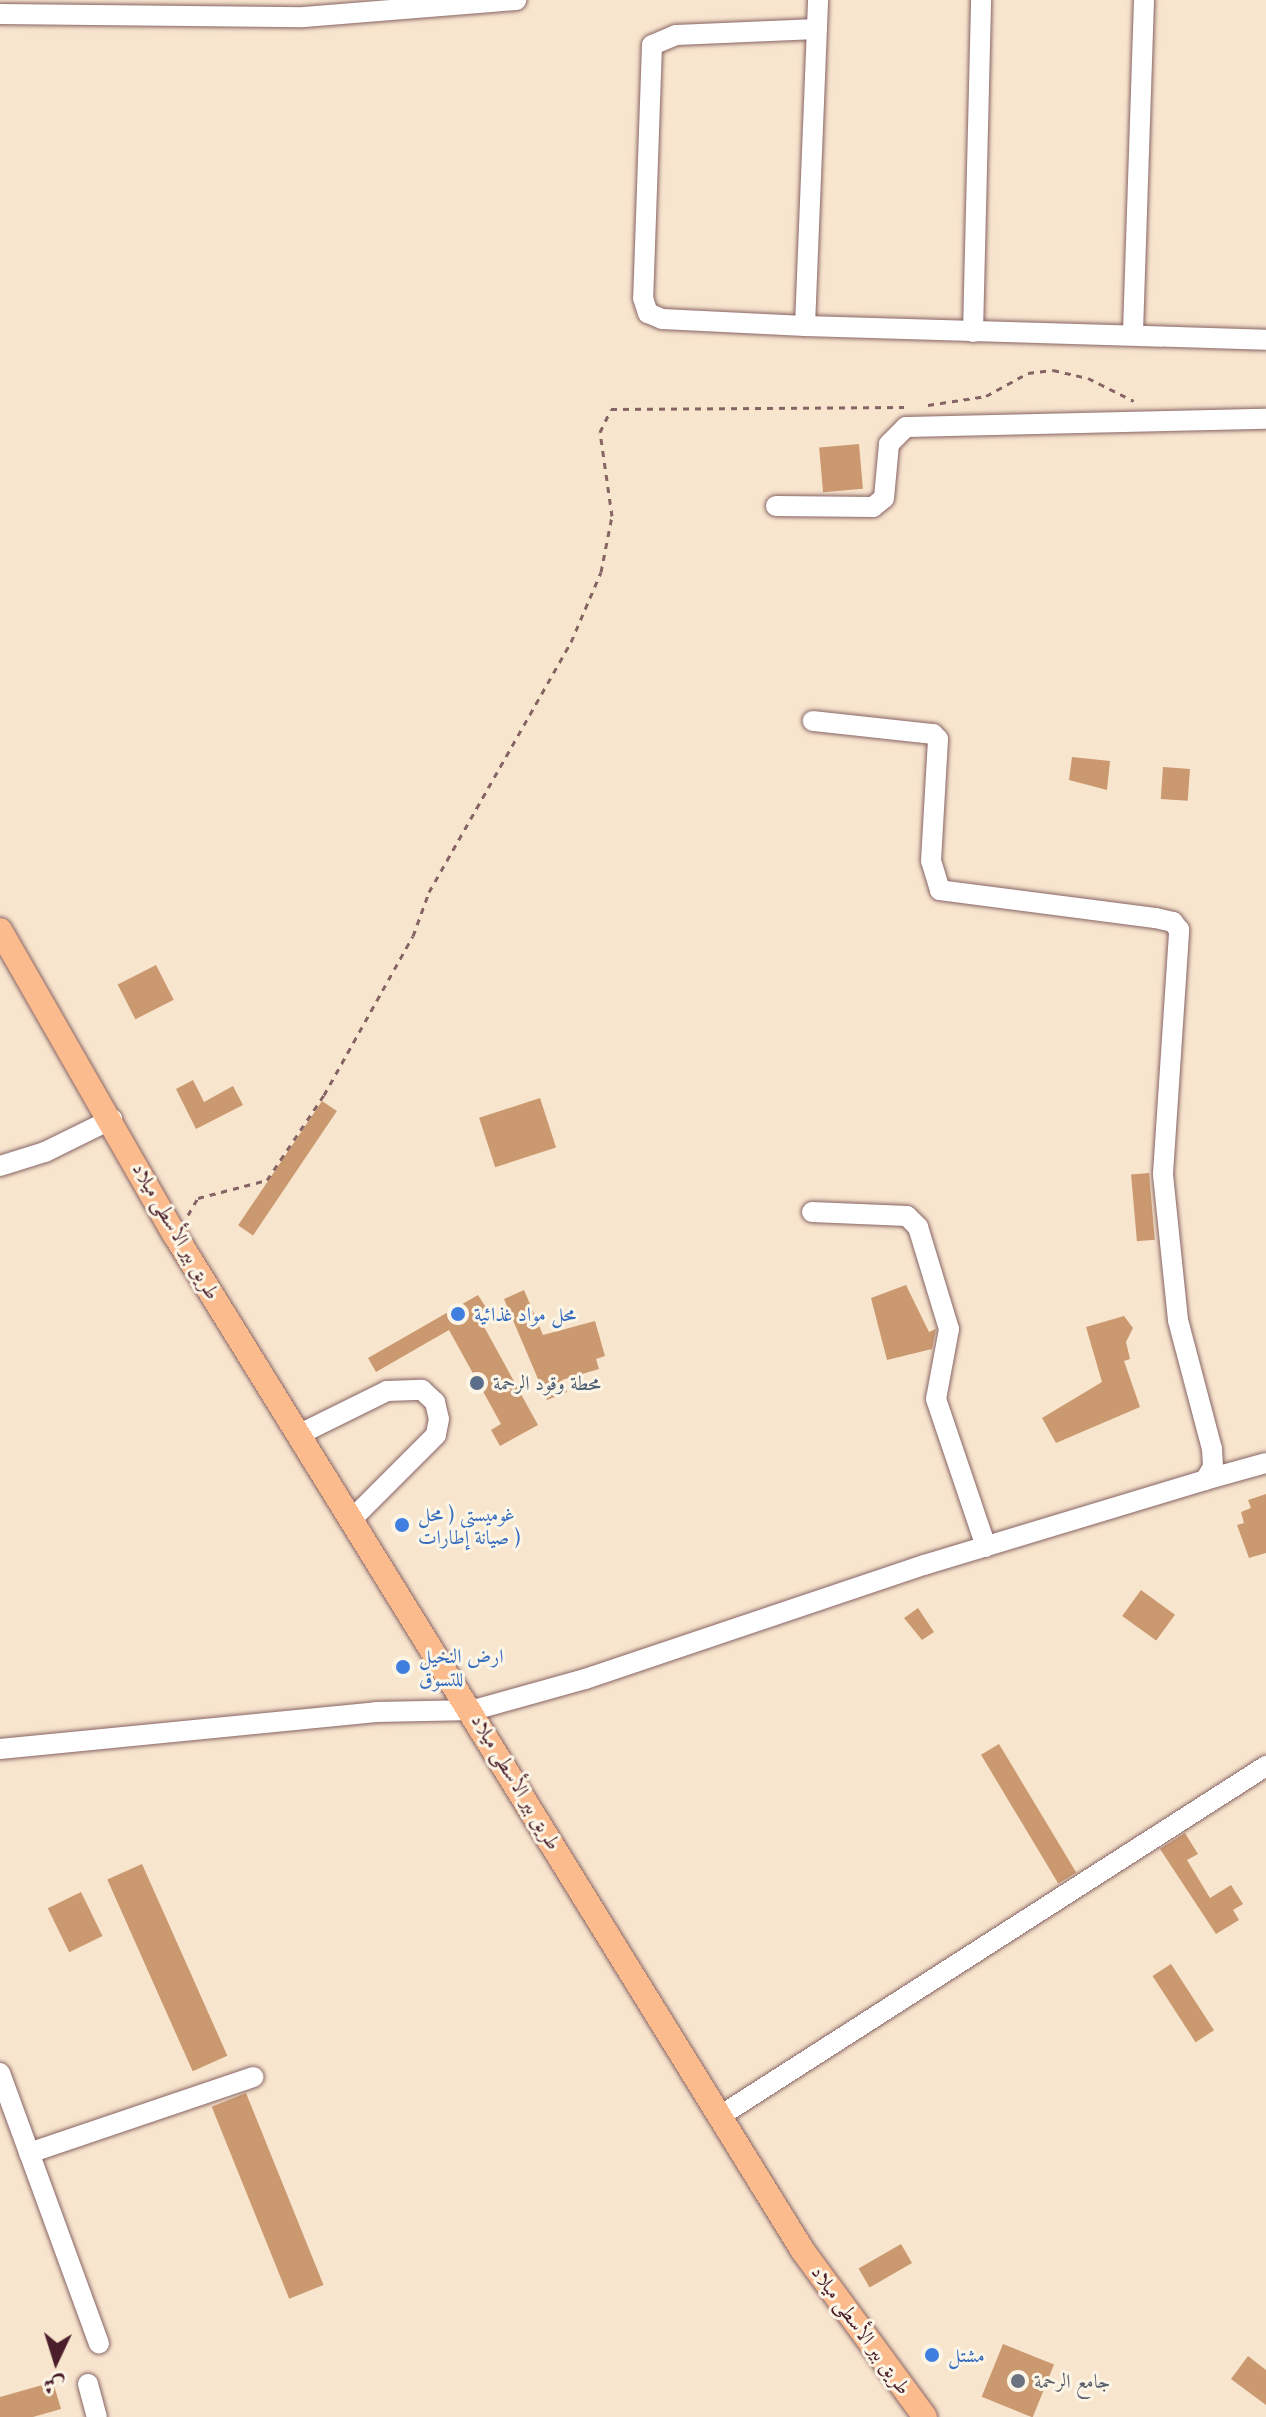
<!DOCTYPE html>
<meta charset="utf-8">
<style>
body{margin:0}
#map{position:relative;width:1266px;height:2417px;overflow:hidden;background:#f8e5ce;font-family:"Libre Caslon Text",Amiri,serif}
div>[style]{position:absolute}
.building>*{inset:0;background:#cb9970;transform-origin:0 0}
.path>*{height:3px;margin-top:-1.5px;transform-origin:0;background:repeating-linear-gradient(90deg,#876464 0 6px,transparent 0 12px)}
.roads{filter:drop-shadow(0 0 2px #876464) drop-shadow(0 0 2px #876464)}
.minor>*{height:20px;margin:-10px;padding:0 10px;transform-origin:10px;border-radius:10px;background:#fff}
.major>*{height:24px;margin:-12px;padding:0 12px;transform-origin:12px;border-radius:12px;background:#fbbb8d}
.dots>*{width:22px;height:22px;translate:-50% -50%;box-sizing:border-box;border:4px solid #fcf5e5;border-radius:50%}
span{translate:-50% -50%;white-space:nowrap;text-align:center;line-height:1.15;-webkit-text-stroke:6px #fcf5e5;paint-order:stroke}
.street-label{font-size:20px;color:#4a1f2b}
.shop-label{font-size:20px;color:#366cbe}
.left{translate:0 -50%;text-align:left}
.service-label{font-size:20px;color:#4e5e75}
.worship-label{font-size:20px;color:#5b616d}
.north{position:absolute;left:16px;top:2321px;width:80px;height:80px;-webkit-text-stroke:6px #fcf5e5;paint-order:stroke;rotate:184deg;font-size:22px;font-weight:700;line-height:32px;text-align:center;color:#4a1f2b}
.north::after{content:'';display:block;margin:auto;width:28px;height:36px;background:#4a1f2b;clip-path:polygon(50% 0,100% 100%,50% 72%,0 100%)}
</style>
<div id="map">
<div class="building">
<div style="left:859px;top:444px;width:45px;height:40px;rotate:85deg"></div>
<div style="clip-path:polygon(1072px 757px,1110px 761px,1107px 790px,1069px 780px)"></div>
<div style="left:1163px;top:767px;width:27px;height:32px;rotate:4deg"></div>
<div style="left:156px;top:965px;width:39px;height:43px;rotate:63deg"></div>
<div style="clip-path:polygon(193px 1080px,204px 1102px,233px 1086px,243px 1105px,196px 1129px,176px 1089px)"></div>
<div style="left:540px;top:1098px;width:52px;height:64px;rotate:72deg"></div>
<div style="left:322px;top:1101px;width:18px;height:150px;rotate:34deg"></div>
<div style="left:1149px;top:1173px;width:67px;height:18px;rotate:85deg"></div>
<div style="clip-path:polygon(906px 1285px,929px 1332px,936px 1329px,932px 1349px,887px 1360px,871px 1298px)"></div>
<div style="clip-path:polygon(524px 1290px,543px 1335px,595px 1321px,605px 1356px,596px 1359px,599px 1369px,562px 1380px,567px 1392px,547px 1400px,504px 1299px)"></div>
<div style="clip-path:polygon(478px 1295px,487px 1309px,477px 1314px,538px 1425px,500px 1446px,491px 1430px,501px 1424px,449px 1330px,376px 1372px,368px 1358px)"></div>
<div style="clip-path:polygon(1124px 1316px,1133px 1328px,1126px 1342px,1130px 1359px,1124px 1361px,1140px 1407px,1056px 1443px,1042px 1418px,1102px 1382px,1086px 1327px)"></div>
<div style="clip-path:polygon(1266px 1494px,1266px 1553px,1249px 1558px,1237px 1525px,1244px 1523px,1241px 1512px,1251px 1508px,1248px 1500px)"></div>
<div style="left:1141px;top:1590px;width:42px;height:32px;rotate:36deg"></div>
<div style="clip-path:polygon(918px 1608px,934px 1632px,922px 1640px,904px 1618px)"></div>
<div style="left:999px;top:1744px;width:150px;height:21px;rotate:59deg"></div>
<div style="clip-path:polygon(1185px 1833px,1198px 1854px,1187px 1860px,1210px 1898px,1231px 1885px,1243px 1904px,1233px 1910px,1239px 1920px,1216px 1934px,1160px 1849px)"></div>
<div style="left:142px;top:1864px;width:210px;height:38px;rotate:66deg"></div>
<div style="left:81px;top:1892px;width:49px;height:37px;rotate:64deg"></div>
<div style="left:1171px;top:1964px;width:79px;height:22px;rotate:57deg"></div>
<div style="left:246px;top:2093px;width:207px;height:37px;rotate:68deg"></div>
<div style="left:901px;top:2244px;width:22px;height:49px;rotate:60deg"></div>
<div style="left:1003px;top:2344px;width:55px;height:57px;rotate:22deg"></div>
<div style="clip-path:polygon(1248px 2356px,1266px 2370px,1266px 2405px,1231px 2379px)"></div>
<div style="clip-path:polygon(53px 2382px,61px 2409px,33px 2417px,0 2417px,0 2397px)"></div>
</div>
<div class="path">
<div style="left:928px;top:405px;width:59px;rotate:-8.8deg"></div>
<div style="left:986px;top:396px;width:48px;rotate:-28.7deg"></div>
<div style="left:1028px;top:373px;width:25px;rotate:-7deg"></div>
<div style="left:1053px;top:370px;width:36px;rotate:13deg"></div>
<div style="left:1088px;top:378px;width:51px;rotate:26.6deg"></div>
<div style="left:188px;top:1215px;width:20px;rotate:-60deg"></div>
<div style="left:198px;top:1198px;width:71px;rotate:-14.6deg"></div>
<div style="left:267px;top:1180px;width:102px;rotate:-56.2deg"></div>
<div style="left:324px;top:1095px;width:182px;rotate:-60.8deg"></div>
<div style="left:413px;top:936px;width:47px;rotate:-70deg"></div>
<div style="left:429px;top:892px;width:288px;rotate:-60.4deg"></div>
<div style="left:571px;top:642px;width:76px;rotate:-66.8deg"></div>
<div style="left:601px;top:572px;width:57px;rotate:-78.9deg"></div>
<div style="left:612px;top:516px;width:85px;rotate:-98.1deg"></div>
<div style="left:600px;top:432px;width:25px;rotate:-64deg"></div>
<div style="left:611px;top:409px;width:293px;rotate:-0.4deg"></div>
</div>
<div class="roads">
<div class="minor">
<div style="left:0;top:14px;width:304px;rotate:0.6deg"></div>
<div style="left:304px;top:17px;width:213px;rotate:-4.6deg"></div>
<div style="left:817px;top:29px;width:141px;rotate:177.6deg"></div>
<div style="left:676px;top:35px;width:26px;rotate:157deg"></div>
<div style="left:652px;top:45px;width:253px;rotate:92deg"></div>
<div style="left:643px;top:298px;width:16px;rotate:72deg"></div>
<div style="left:648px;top:313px;width:15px;rotate:23deg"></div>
<div style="left:662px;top:319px;width:143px;rotate:2.8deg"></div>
<div style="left:805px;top:326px;width:461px;rotate:1.7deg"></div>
<div style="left:805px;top:326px;width:326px;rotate:-87.7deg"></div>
<div style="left:973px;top:332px;width:332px;rotate:-88.6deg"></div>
<div style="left:1133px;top:332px;width:332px;rotate:-88.1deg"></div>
<div style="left:776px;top:506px;width:97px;rotate:0.6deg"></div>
<div style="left:873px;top:507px;width:14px;rotate:-39deg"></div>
<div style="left:884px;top:498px;width:54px;rotate:-84.7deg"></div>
<div style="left:889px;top:444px;width:24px;rotate:-45deg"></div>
<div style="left:906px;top:427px;width:360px;rotate:-1.3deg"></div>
<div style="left:0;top:1166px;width:47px;rotate:-17.3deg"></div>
<div style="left:45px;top:1152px;width:75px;rotate:-26.2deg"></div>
<div style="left:812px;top:1212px;width:95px;rotate:2.4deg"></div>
<div style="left:907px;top:1216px;width:16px;rotate:45deg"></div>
<div style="left:918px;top:1227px;width:107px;rotate:73.1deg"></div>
<div style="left:949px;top:1329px;width:71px;rotate:100.5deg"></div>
<div style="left:936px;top:1399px;width:156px;rotate:71.3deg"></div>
<div style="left:300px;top:1434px;width:97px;rotate:-26.3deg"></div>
<div style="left:387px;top:1391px;width:35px;rotate:-2deg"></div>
<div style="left:422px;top:1390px;width:18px;rotate:43deg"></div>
<div style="left:435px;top:1402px;width:17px;rotate:77deg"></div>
<div style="left:439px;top:1419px;width:16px;rotate:101deg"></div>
<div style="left:436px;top:1435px;width:117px;rotate:135deg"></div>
<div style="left:1205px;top:1480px;width:63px;rotate:-15.6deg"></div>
<div style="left:0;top:1749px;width:378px;rotate:-5.6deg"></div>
<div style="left:376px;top:1712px;width:98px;rotate:-1.2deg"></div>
<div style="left:474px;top:1710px;width:115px;rotate:-15.6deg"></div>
<div style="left:585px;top:1679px;width:358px;rotate:-18.6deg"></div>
<div style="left:924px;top:1565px;width:294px;rotate:-16.8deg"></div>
<div style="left:1205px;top:1480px;width:15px;rotate:-58deg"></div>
<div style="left:1213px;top:1467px;width:18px;rotate:-93deg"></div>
<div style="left:1212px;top:1449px;width:133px;rotate:-104.8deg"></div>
<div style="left:1178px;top:1320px;width:147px;rotate:-95.9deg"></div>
<div style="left:1163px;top:1174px;width:245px;rotate:-86.2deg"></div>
<div style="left:1179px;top:930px;width:10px;rotate:-127deg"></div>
<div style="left:1173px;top:922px;width:18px;rotate:-167deg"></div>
<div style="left:1155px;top:918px;width:217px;rotate:-172.6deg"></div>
<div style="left:940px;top:890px;width:30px;rotate:-107deg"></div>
<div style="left:931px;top:861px;width:122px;rotate:-86.7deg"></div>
<div style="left:938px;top:739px;width:7px;rotate:-135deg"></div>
<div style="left:933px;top:734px;width:121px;rotate:-173.8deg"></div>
<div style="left:0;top:2073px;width:288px;rotate:69.9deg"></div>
<div style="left:720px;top:2116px;width:649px;rotate:-32.66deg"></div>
<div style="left:29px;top:2153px;width:237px;rotate:-18.7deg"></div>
<div style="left:88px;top:2384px;width:34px;rotate:75deg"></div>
</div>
<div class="major">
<div style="left:0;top:930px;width:352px;rotate:60.2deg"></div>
<div style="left:175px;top:1235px;width:1194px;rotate:58.28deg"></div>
<div style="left:803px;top:2251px;width:206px;rotate:53.7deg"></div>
</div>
</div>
<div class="dots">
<div style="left:458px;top:1314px;background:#3f7fe0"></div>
<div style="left:477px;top:1383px;background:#5c6f8a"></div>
<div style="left:402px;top:1525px;background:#3f7fe0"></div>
<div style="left:403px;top:1667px;background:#3f7fe0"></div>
<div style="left:932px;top:2355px;background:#3f7fe0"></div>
<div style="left:1018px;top:2381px;background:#6b7280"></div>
</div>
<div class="street-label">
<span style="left:176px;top:1231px;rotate:60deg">طريق بير الأسطى ميلاد</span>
<span style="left:516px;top:1782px;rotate:59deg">طريق بير الأسطى ميلاد</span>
<span style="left:861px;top:2330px;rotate:54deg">طريق بير الأسطى ميلاد</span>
</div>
<div class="shop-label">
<span class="left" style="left:474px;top:1314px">محل مواد غذائية</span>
<span class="left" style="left:418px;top:1526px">غوميستي ( محل<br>صيانة إطارات )</span>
<span class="left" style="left:419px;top:1668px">ارض النخيل<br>للتسوق</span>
<span class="left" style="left:948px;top:2355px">مشتل</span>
</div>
<div class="service-label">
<span class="left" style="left:493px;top:1383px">محطة وقود الرحمة</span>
</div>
<div class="worship-label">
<span class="left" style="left:1034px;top:2381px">جامع الرحمة</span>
</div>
<div class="north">ش</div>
</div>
